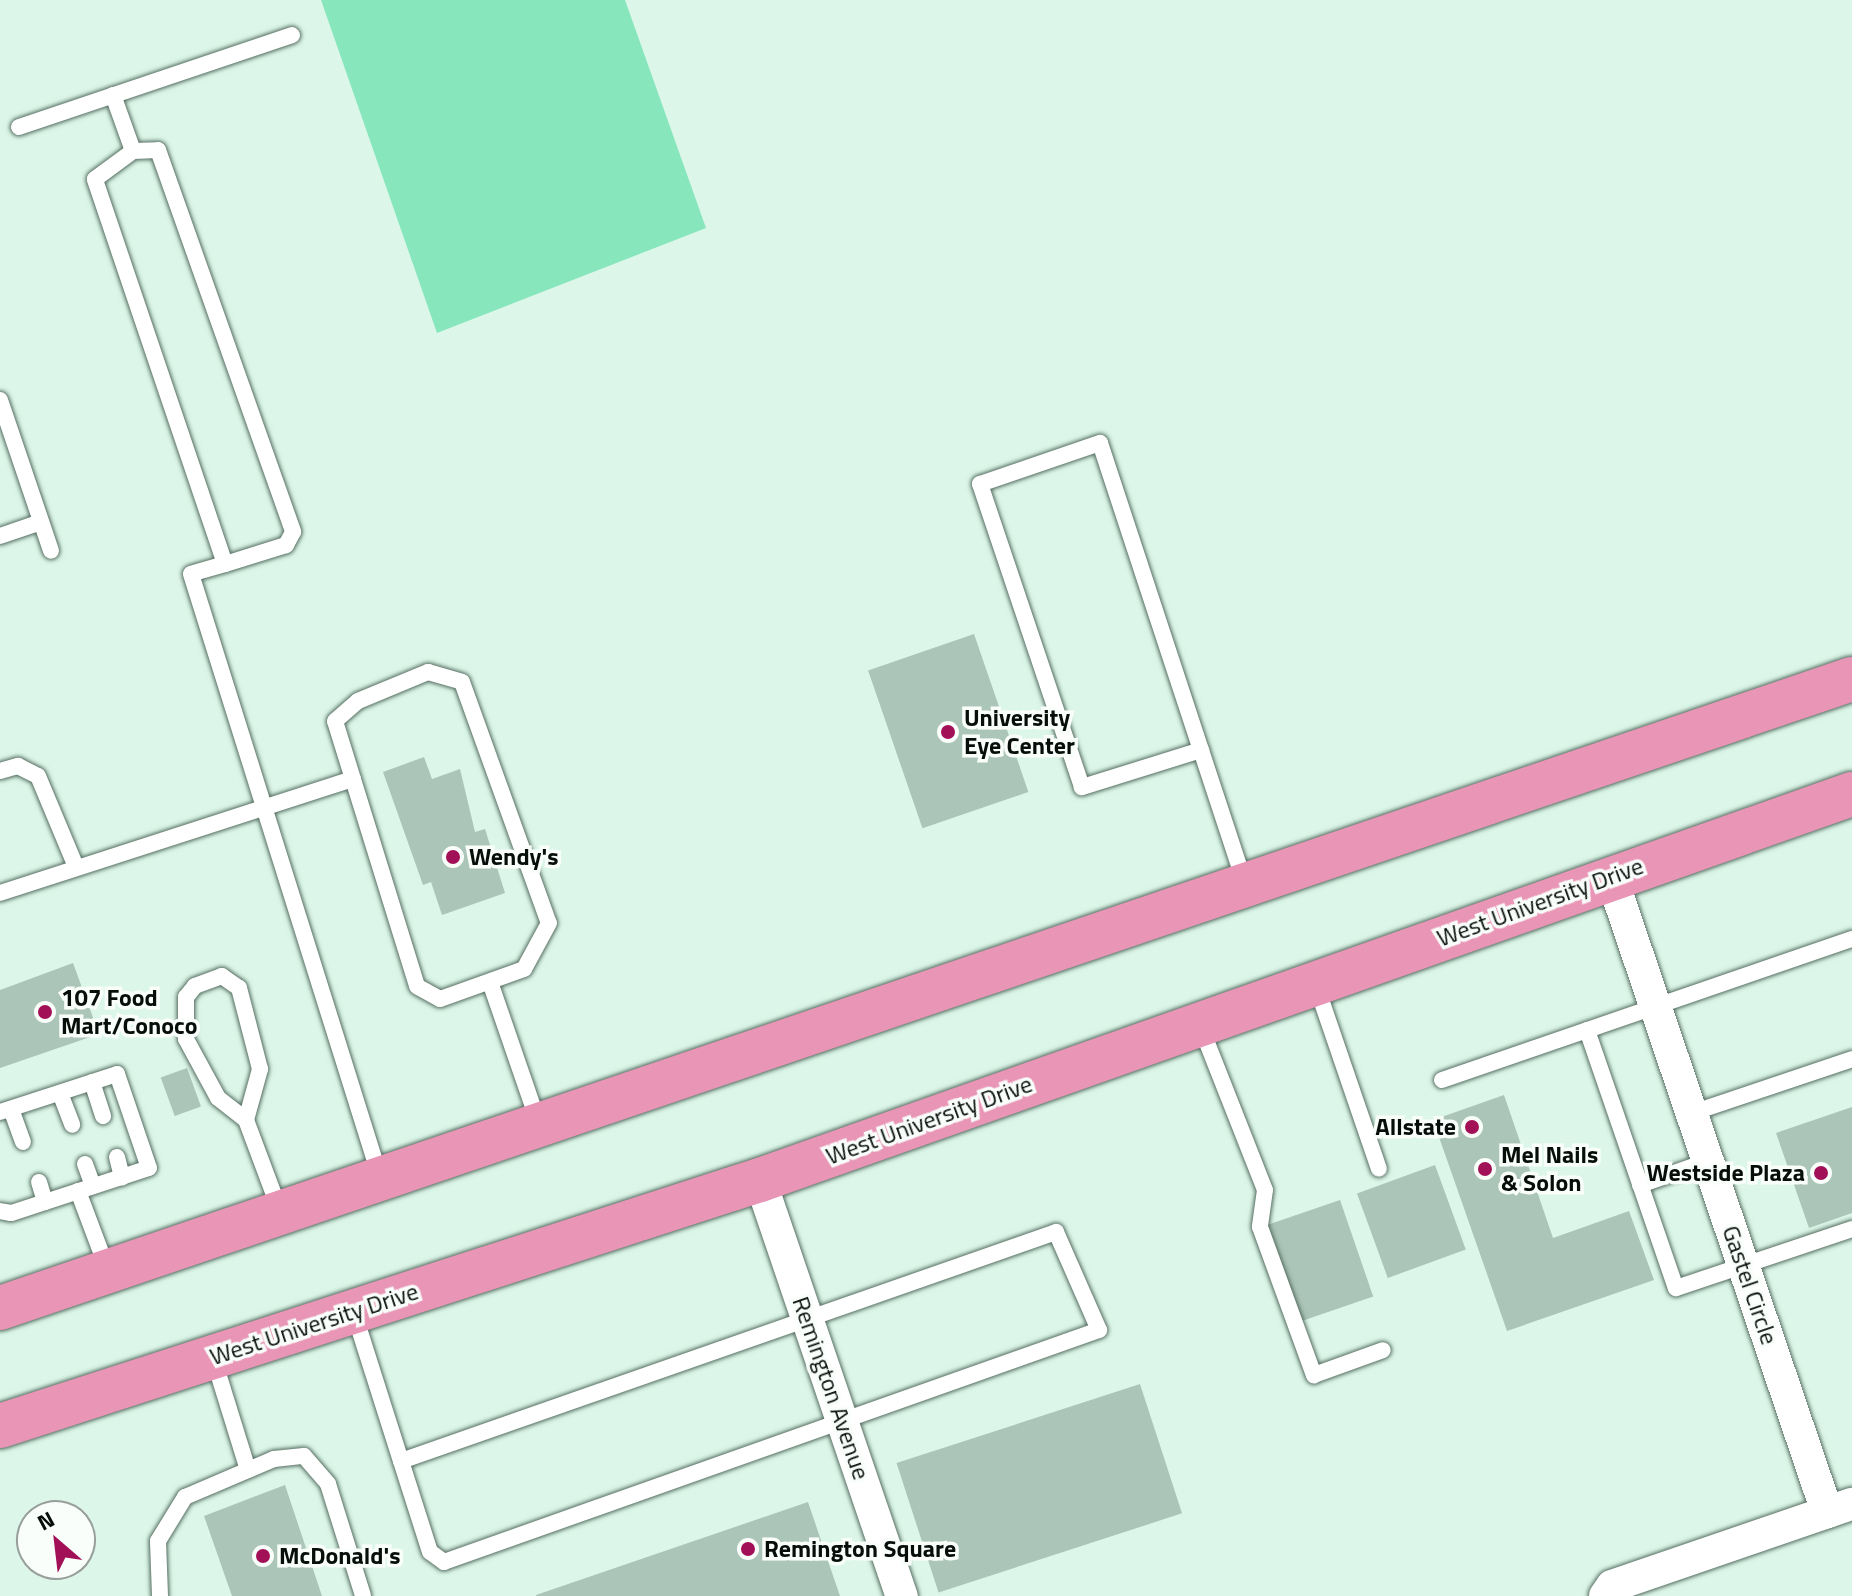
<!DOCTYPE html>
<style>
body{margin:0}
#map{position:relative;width:1852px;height:1596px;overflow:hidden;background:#dcf7e9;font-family:"Titillium Web",sans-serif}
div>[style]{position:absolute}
.green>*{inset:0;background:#87e6bc}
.building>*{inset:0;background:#abc5b8;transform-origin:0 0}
.roads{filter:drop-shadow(0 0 2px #566e62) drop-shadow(0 0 2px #566e62)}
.service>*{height:16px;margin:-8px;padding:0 8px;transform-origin:8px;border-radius:8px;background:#fff}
.minor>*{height:32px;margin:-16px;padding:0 16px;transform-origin:16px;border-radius:16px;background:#fff}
.primary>*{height:44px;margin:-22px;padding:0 22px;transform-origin:22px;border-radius:22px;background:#e995b6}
.dots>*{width:22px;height:22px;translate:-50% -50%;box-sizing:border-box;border:4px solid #f9fefb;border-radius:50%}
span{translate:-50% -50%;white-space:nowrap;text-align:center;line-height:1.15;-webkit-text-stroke:7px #f9fefb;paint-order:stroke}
.poi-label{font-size:24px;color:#060e0a;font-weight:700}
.left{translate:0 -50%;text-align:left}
.right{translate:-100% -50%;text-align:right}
.street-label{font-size:24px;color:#060e0a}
.north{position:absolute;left:16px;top:1500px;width:80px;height:80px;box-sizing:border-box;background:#f9fefb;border:2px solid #989e9b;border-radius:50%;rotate:332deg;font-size:22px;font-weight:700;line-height:32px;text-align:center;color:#060e0a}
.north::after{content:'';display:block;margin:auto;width:28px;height:36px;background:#a21157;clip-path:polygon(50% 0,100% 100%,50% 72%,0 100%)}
</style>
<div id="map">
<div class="green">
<div style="clip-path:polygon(321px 0,625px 0,706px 228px,437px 333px)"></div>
</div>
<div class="building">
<div style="left:974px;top:634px;width:167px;height:112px;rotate:71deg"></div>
<div style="clip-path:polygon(424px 757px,432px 779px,460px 769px,475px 832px,485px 829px,505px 893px,442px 915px,431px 882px,423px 885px,383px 772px)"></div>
<div style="clip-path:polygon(73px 963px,99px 1034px,0 1068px,0 990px)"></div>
<div style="left:187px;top:1068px;width:41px;height:28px;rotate:70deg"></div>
<div style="clip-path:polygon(1504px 1095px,1553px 1238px,1629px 1211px,1654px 1280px,1507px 1331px,1433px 1120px)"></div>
<div style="clip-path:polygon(1852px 1107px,1852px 1213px,1809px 1228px,1776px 1133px)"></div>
<div style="left:1435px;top:1165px;width:90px;height:83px;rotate:70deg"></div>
<div style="left:1340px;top:1200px;width:102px;height:77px;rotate:71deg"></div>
<div style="left:1140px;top:1384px;width:136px;height:256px;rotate:72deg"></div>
<div style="clip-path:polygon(285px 1485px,322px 1596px,232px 1596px,204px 1516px)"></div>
<div style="clip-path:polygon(808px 1502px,840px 1596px,536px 1596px,536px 1595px)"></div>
</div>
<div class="roads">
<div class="service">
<div style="left:113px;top:95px;width:59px;rotate:70.3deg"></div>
<div style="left:19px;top:127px;width:288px;rotate:-18.6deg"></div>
<div style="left:0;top:400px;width:159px;rotate:71.3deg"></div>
<div style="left:0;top:536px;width:43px;rotate:-18.9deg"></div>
<div style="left:225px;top:564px;width:406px;rotate:-108.7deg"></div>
<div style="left:95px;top:179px;width:47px;rotate:-36.4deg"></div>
<div style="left:133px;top:151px;width:25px;rotate:-2deg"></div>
<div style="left:158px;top:150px;width:405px;rotate:70.5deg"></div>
<div style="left:293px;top:532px;width:15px;rotate:118deg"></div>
<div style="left:286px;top:545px;width:64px;rotate:162.7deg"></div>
<div style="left:225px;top:564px;width:35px;rotate:164deg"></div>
<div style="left:191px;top:574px;width:632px;rotate:72.6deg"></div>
<div style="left:428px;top:672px;width:35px;rotate:16deg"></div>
<div style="left:462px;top:682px;width:256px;rotate:70.2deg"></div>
<div style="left:549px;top:923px;width:52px;rotate:118.5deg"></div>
<div style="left:524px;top:969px;width:89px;rotate:160.3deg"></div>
<div style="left:440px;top:999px;width:26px;rotate:-151deg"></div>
<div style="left:417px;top:986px;width:277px;rotate:-107.2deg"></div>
<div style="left:335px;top:721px;width:30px;rotate:-41deg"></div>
<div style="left:358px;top:701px;width:76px;rotate:-22.5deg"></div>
<div style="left:1201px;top:750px;width:125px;rotate:162.7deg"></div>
<div style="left:1082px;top:787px;width:320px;rotate:-108.6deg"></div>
<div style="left:980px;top:484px;width:127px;rotate:-18.9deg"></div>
<div style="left:1100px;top:443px;width:463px;rotate:71.8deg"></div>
<div style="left:0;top:771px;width:19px;rotate:-16deg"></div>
<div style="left:18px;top:766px;width:22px;rotate:27deg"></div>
<div style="left:38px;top:776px;width:99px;rotate:67.3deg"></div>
<div style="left:0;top:893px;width:371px;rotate:-17.9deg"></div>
<div style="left:490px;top:982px;width:150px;rotate:71deg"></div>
<div style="left:1316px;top:985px;width:194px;rotate:71.1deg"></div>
<div style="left:1200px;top:1025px;width:177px;rotate:68.5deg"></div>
<div style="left:1265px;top:1190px;width:37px;rotate:98deg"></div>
<div style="left:1260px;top:1227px;width:158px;rotate:70deg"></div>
<div style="left:1314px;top:1375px;width:73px;rotate:-19.9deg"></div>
<div style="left:1587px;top:1030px;width:273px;rotate:71deg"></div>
<div style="left:1676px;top:1288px;width:186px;rotate:-18.5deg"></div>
<div style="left:1442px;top:1080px;width:434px;rotate:-19deg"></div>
<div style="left:92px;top:1082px;width:36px;rotate:72deg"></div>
<div style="left:60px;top:1093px;width:34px;rotate:69deg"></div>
<div style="left:11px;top:1109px;width:35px;rotate:70deg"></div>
<div style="left:0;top:1112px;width:123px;rotate:-18deg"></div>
<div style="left:117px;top:1074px;width:99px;rotate:71.2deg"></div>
<div style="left:149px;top:1168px;width:145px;rotate:161.9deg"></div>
<div style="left:11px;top:1213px;width:11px;rotate:-170deg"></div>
<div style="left:1692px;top:1113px;width:169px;rotate:-18.6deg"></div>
<div style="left:246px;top:1120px;width:53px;rotate:-74.6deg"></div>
<div style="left:260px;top:1069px;width:84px;rotate:-104.5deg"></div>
<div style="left:239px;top:988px;width:21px;rotate:-145deg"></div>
<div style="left:222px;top:976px;width:29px;rotate:160deg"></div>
<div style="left:195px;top:986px;width:14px;rotate:129deg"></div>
<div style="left:186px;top:997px;width:42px;rotate:90deg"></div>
<div style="left:186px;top:1039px;width:67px;rotate:61.5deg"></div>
<div style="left:218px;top:1098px;width:36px;rotate:38deg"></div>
<div style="left:246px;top:1120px;width:97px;rotate:69.5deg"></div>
<div style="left:117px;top:1157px;width:21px;rotate:76deg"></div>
<div style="left:85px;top:1164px;width:23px;rotate:70deg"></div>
<div style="left:39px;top:1182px;width:21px;rotate:73deg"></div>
<div style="left:1640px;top:1185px;width:72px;rotate:-19.4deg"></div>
<div style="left:78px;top:1191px;width:82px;rotate:69.4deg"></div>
<div style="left:1056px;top:1232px;width:107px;rotate:66.3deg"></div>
<div style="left:1099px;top:1330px;width:695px;rotate:160.5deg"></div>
<div style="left:444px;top:1562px;width:17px;rotate:-144deg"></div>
<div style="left:430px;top:1552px;width:96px;rotate:-107.7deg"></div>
<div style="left:401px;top:1461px;width:694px;rotate:-19.27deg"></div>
<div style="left:354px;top:1313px;width:155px;rotate:72.4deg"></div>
<div style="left:213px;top:1357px;width:118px;rotate:72.8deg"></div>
<div style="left:160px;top:1596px;width:55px;rotate:-92.1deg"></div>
<div style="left:158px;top:1541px;width:52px;rotate:-58.5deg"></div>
<div style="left:185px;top:1497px;width:97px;rotate:-23.1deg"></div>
<div style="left:274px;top:1459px;width:30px;rotate:-6deg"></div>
<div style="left:304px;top:1456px;width:37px;rotate:49deg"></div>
<div style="left:328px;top:1484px;width:117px;rotate:72.6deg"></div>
</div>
<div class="minor">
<div style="left:1611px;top:876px;width:672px;rotate:71.24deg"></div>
<div style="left:760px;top:1180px;width:440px;rotate:71.2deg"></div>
<div style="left:1605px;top:1596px;width:12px;rotate:-55deg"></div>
<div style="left:1612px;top:1586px;width:254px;rotate:-18.9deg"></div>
</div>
<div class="primary">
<div style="left:0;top:1308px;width:1956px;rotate:-18.76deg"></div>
<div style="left:0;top:1426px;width:799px;rotate:-17.94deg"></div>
<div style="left:760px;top:1180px;width:1158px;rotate:-19.47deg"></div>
</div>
</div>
<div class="dots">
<div style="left:948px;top:732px;background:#a21157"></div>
<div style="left:453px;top:857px;background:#a21157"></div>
<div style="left:45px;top:1012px;background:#a21157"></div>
<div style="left:1472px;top:1127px;background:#a21157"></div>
<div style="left:1485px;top:1169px;background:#a21157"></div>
<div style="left:1821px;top:1173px;background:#a21157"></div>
<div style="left:748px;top:1549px;background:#a21157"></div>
<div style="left:263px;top:1556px;background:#a21157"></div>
</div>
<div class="poi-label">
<span class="left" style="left:964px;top:732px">University<br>Eye Center</span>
<span class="left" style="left:469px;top:857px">Wendy's</span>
<span class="left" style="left:61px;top:1012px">107 Food<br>Mart/Conoco</span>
<span class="right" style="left:1456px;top:1127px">Allstate</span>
<span class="left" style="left:1501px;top:1169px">Mel Nails<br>&amp; Solon</span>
<span class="right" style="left:1805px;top:1173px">Westside Plaza</span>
<span class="left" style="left:764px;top:1549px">Remington Square</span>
<span class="left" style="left:279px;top:1556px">McDonald's</span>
</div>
<div class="street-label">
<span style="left:1540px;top:902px;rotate:-20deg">West University Drive</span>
<span style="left:929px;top:1120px;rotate:-20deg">West University Drive</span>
<span style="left:1750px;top:1285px;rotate:71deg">Gastel Circle</span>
<span style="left:314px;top:1324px;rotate:-18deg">West University Drive</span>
<span style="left:831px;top:1388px;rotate:71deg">Remington Avenue</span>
</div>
<div class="north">N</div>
</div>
